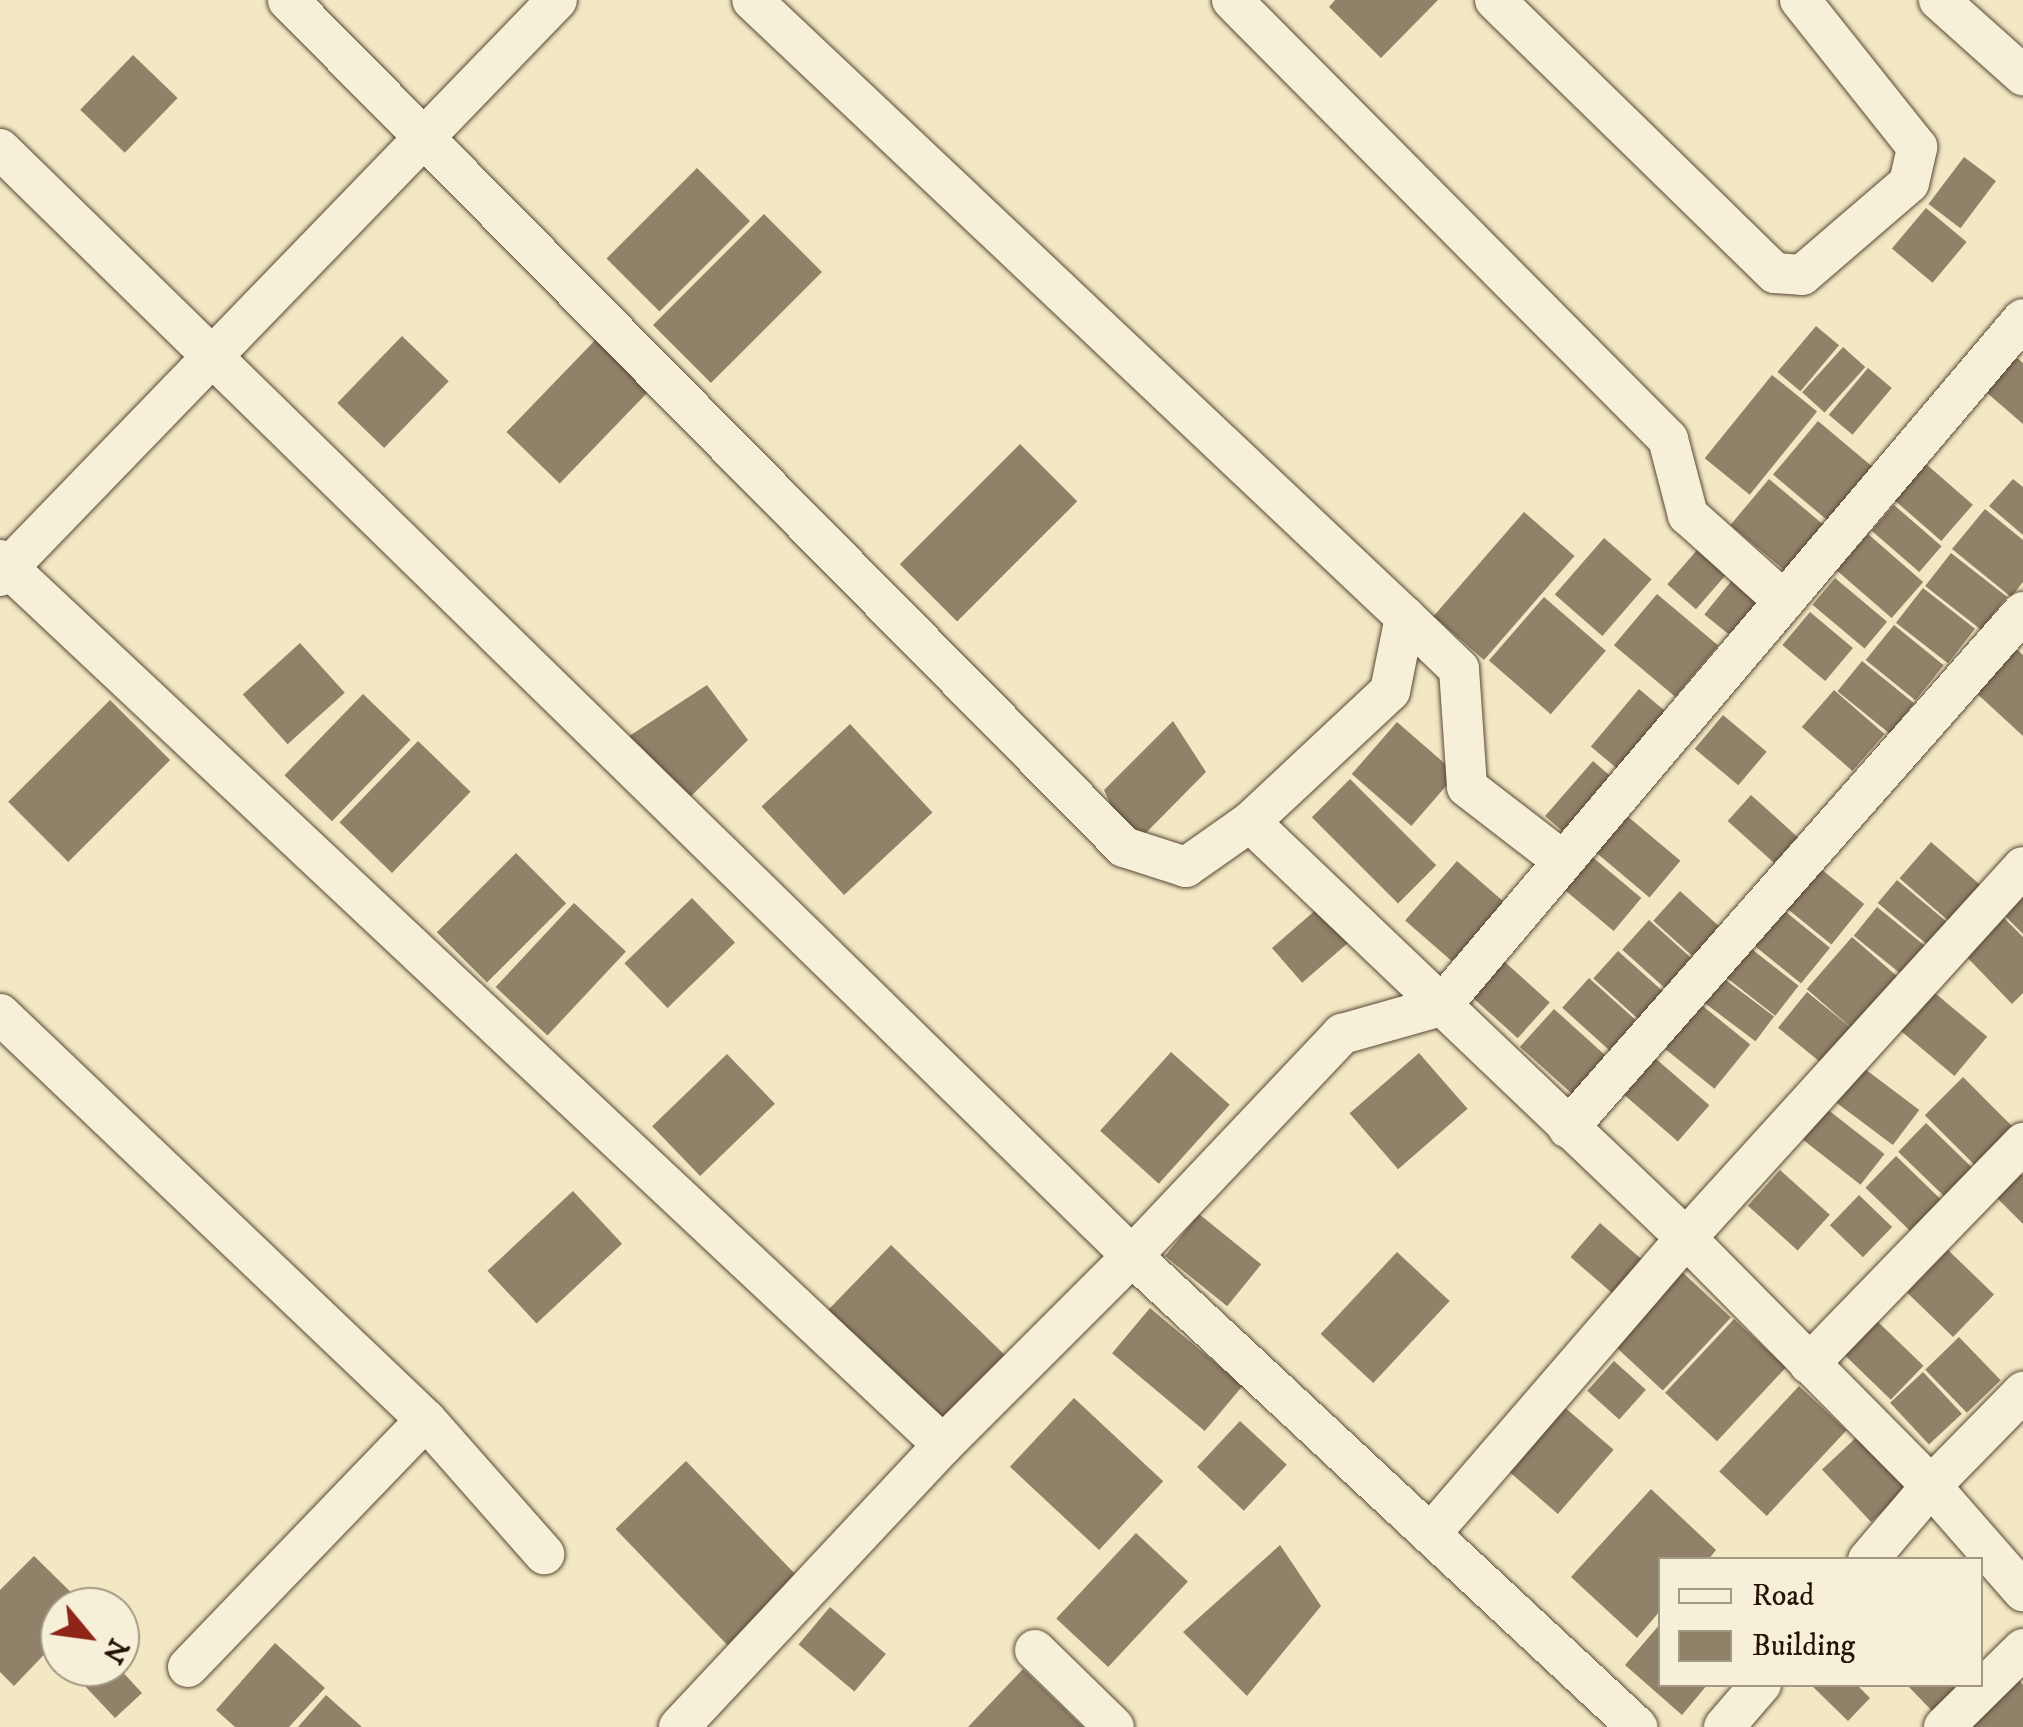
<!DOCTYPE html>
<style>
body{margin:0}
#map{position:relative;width:2023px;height:1727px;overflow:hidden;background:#f2e8c3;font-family:"IM FELL DW Pica",serif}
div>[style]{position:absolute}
.building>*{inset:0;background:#908268;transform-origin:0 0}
.roads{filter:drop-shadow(0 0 2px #584835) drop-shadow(0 0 2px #584835)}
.minor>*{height:40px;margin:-20px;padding:0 20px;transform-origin:20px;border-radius:20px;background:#f7f0d8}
span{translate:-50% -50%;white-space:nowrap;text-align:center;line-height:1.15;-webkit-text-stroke:10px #f7f0d8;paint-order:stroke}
.legend{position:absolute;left:1658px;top:1557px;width:325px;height:130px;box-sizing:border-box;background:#f7f0d8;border:2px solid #a39884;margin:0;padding:12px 18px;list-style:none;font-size:30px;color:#251306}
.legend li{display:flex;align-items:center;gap:20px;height:50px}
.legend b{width:50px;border:2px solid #a39884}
.north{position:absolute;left:40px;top:1587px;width:100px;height:100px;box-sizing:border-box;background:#f7f0d8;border:2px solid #a39884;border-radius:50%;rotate:119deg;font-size:28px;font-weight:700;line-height:40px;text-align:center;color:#251306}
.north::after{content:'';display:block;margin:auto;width:35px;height:45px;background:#8f2418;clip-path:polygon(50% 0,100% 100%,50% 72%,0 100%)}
</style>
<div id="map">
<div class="building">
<div style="clip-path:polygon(1335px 0,1438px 0,1381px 58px,1329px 7px)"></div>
<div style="left:133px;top:55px;width:62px;height:76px;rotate:44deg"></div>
<div style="left:1964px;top:157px;width:40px;height:59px;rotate:37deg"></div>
<div style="left:697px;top:168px;width:75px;height:128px;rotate:45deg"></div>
<div style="left:1926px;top:208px;width:53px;height:53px;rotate:40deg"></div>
<div style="left:764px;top:214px;width:82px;height:157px;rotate:45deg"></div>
<div style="left:1816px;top:326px;width:30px;height:60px;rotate:40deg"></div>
<div style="left:603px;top:332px;width:74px;height:139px;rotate:44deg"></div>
<div style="left:402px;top:336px;width:65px;height:93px;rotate:44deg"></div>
<div style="left:1843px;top:347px;width:30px;height:61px;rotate:42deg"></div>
<div style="clip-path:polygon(2016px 357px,2023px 363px,2023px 424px,1986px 392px)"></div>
<div style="left:1868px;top:368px;width:31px;height:61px;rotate:40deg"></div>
<div style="left:1772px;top:375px;width:58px;height:107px;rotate:39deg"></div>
<div style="left:1818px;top:421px;width:80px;height:70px;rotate:40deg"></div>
<div style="left:1020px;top:444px;width:81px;height:170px;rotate:45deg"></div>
<div style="left:1926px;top:464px;width:62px;height:48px;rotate:41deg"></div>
<div style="left:1769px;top:479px;width:80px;height:60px;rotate:40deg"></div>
<div style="clip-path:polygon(2013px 479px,2023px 487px,2023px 535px,1989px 506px)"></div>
<div style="left:1894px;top:505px;width:63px;height:34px;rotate:41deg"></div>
<div style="clip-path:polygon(1985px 509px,2023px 540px,2023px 582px,2011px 597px,1952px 549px)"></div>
<div style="left:1524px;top:512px;width:67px;height:138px;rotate:41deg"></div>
<div style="left:1868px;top:534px;width:73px;height:48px;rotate:41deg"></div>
<div style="left:1604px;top:538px;width:63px;height:75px;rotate:41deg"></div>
<div style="left:1704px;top:542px;width:38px;height:56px;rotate:41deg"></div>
<div style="left:1951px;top:553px;width:71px;height:42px;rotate:38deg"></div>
<div style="left:1737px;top:574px;width:41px;height:52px;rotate:39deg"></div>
<div style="left:1835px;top:578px;width:68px;height:35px;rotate:40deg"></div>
<div style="left:1923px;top:588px;width:66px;height:44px;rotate:38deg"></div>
<div style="left:1657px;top:594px;width:80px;height:67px;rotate:40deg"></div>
<div style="left:1544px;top:597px;width:82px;height:84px;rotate:41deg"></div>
<div style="left:1810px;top:612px;width:56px;height:43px;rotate:40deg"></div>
<div style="left:1894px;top:625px;width:64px;height:45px;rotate:39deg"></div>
<div style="left:300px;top:643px;width:67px;height:77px;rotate:48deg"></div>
<div style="clip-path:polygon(2012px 645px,2023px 655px,2023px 736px,1972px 689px)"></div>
<div style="left:1862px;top:661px;width:67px;height:39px;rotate:39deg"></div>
<div style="clip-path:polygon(707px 685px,748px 740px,676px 811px,611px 748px)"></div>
<div style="left:1639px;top:689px;width:45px;height:75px;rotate:40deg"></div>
<div style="left:1834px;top:690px;width:67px;height:49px;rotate:41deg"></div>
<div style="left:363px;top:694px;width:66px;height:113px;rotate:44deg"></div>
<div style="left:110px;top:700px;width:85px;height:144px;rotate:45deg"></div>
<div style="left:1723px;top:715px;width:57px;height:44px;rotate:40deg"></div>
<div style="clip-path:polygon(1173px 721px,1206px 772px,1130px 849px,1104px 790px)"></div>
<div style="left:1397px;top:722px;width:79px;height:69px;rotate:41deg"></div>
<div style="left:850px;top:724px;width:121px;height:121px;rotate:47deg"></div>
<div style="left:418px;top:741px;width:73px;height:113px;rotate:44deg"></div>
<div style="left:1593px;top:761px;width:37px;height:73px;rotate:41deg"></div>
<div style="left:1350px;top:779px;width:122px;height:54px;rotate:45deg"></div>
<div style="left:1751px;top:795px;width:63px;height:35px;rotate:42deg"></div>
<div style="left:1626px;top:815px;width:71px;height:48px;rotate:40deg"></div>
<div style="left:1931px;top:842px;width:70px;height:48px;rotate:41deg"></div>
<div style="left:516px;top:853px;width:71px;height:112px;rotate:45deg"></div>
<div style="left:1590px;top:855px;width:67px;height:43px;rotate:40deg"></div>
<div style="left:1457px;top:861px;width:73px;height:79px;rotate:41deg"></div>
<div style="left:1816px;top:865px;width:62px;height:52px;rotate:39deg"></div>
<div style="left:1897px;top:880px;width:70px;height:30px;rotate:40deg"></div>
<div style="left:1680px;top:891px;width:63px;height:40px;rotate:42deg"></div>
<div style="clip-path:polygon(2023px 895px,2023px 934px,2003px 914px)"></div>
<div style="left:692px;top:898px;width:62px;height:94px;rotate:46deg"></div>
<div style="left:574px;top:903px;width:71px;height:115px;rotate:43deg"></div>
<div style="left:1877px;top:907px;width:66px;height:37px;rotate:39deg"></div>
<div style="left:1318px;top:908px;width:46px;height:61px;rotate:49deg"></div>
<div style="left:1781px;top:908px;width:63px;height:46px;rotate:39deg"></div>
<div style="clip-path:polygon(2001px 915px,2023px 937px,2023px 993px,2012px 1004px,1963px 953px)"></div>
<div style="left:1649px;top:920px;width:67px;height:40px;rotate:42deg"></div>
<div style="left:1852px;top:937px;width:65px;height:69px;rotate:41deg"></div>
<div style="left:1749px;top:947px;width:63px;height:38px;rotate:38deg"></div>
<div style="left:1618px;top:951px;width:67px;height:37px;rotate:42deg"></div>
<div style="left:1497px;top:955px;width:71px;height:48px;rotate:42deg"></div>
<div style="left:1589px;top:978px;width:66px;height:40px;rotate:42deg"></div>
<div style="left:1723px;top:978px;width:64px;height:31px;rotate:37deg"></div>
<div style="left:1929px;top:988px;width:76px;height:51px;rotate:40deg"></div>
<div style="left:1807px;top:992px;width:63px;height:46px;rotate:39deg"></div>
<div style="left:1699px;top:1003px;width:66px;height:57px;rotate:39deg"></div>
<div style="left:1554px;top:1009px;width:72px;height:51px;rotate:42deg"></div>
<div style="left:1171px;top:1052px;width:79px;height:106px;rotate:42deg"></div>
<div style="left:1419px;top:1053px;width:74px;height:92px;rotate:49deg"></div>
<div style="left:727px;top:1054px;width:69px;height:104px;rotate:46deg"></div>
<div style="left:1655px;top:1058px;width:72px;height:48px;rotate:41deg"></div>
<div style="left:1861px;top:1066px;width:73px;height:44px;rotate:37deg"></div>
<div style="left:1963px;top:1077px;width:72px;height:54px;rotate:45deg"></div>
<div style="left:1827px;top:1109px;width:73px;height:39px;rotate:38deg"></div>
<div style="left:1926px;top:1123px;width:69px;height:40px;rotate:44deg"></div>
<div style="left:1896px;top:1156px;width:70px;height:44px;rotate:44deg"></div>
<div style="clip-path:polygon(2013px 1167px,2023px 1176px,2023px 1224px,1990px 1191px)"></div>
<div style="left:1780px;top:1170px;width:67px;height:48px;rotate:42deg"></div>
<div style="left:573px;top:1191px;width:72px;height:117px;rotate:47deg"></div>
<div style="left:1859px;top:1195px;width:46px;height:42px;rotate:44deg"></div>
<div style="left:1199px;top:1214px;width:80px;height:54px;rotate:39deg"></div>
<div style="left:1600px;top:1223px;width:65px;height:45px;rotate:41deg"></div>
<div style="left:891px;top:1245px;width:163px;height:102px;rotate:44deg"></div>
<div style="left:1948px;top:1250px;width:64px;height:59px;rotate:44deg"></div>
<div style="left:1397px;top:1252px;width:72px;height:112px;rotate:43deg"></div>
<div style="left:1679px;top:1269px;width:71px;height:100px;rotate:43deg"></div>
<div style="left:1150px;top:1308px;width:121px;height:59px;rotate:40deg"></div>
<div style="left:1734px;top:1319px;width:71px;height:101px;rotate:43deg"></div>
<div style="left:1876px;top:1320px;width:66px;height:47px;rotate:44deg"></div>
<div style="left:1959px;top:1337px;width:60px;height:47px;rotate:46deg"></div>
<div style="left:1614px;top:1361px;width:43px;height:40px;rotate:42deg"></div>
<div style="left:1923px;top:1372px;width:57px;height:45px;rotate:47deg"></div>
<div style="left:1799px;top:1386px;width:65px;height:117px;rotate:43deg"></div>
<div style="left:1074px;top:1398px;width:122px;height:94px;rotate:43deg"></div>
<div style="left:1554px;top:1398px;width:79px;height:85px;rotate:41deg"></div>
<div style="left:1240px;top:1421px;width:64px;height:63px;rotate:43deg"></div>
<div style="left:1860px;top:1434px;width:72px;height:52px;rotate:47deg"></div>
<div style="left:686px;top:1461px;width:161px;height:98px;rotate:46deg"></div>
<div style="clip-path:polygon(1651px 1489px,1716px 1550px,1708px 1560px,1660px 1560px,1660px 1611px,1637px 1638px,1571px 1577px)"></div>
<div style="left:1136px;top:1533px;width:71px;height:117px;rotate:43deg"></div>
<div style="clip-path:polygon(1280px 1545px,1321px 1606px,1247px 1696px,1183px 1632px)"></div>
<div style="clip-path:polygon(34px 1556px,86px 1607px,60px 1607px,60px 1638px,14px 1686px,0 1672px,0 1590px)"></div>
<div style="left:830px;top:1607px;width:73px;height:49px;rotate:40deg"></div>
<div style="clip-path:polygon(1660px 1624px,1660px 1684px,1708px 1684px,1682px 1715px,1625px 1665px)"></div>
<div style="clip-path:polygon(275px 1643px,325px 1688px,289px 1727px,235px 1727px,216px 1710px)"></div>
<div style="clip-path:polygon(67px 1667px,118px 1667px,142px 1693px,115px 1718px)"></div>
<div style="clip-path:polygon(1023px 1669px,1083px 1727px,968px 1727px)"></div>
<div style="clip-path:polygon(2018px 1679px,2023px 1685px,2023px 1727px,1969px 1727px)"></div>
<div style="clip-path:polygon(1810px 1684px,1856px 1684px,1870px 1698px,1848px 1721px)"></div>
<div style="clip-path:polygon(1906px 1684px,1961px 1684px,1938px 1717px)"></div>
<div style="clip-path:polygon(326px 1695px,362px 1727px,298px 1727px)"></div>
</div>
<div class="roads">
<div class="minor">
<div style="left:288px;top:0;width:1190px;rotate:45.37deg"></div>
<div style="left:1124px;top:847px;width:65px;rotate:17.9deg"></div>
<div style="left:1186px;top:867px;width:78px;rotate:-35.1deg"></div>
<div style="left:1250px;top:822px;width:192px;rotate:-43.1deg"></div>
<div style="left:1390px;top:691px;width:76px;rotate:-78.5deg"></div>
<div style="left:1405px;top:617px;width:898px;rotate:-136.62deg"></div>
<div style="left:1232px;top:0;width:619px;rotate:45.2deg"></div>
<div style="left:1668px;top:439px;width:79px;rotate:75.3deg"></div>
<div style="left:1688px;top:515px;width:129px;rotate:41.9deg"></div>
<div style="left:1495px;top:0;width:391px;rotate:44.3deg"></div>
<div style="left:1775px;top:273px;width:27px;rotate:4deg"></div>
<div style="left:1802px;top:275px;width:141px;rotate:-40.7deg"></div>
<div style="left:1909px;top:183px;width:37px;rotate:-77deg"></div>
<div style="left:1917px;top:147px;width:188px;rotate:-128.5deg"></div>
<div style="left:1939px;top:0;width:113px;rotate:41.8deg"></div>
<div style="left:0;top:149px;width:1583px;rotate:44.36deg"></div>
<div style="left:1132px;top:1256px;width:691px;rotate:43deg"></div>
<div style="left:0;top:560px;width:1293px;rotate:43.18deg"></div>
<div style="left:0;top:576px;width:801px;rotate:-45.96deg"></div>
<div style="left:1405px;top:617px;width:75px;rotate:43.9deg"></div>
<div style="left:1459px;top:669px;width:118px;rotate:86.1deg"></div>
<div style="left:1467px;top:787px;width:121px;rotate:37.6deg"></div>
<div style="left:1250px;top:822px;width:603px;rotate:43.66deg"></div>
<div style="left:1686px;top:1238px;width:349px;rotate:45.3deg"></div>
<div style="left:1931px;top:1486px;width:140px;rotate:48.8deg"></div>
<div style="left:0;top:1014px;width:588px;rotate:43.62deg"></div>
<div style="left:426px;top:1420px;width:179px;rotate:48.6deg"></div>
<div style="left:1568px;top:1128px;width:688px;rotate:-48.59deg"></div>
<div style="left:1809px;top:1364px;width:308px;rotate:-45.9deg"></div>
<div style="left:1432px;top:1532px;width:389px;rotate:-49.2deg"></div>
<div style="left:1686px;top:1238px;width:501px;rotate:-47.75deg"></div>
<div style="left:1868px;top:1560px;width:97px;rotate:-49.6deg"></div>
<div style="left:1931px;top:1486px;width:132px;rotate:-45.6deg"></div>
<div style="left:1035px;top:1650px;width:110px;rotate:44.3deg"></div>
<div style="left:188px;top:1667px;width:343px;rotate:-46.1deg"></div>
<div style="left:679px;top:1727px;width:386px;rotate:-46.9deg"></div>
<div style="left:943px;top:1445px;width:267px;rotate:-45deg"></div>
<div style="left:1132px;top:1256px;width:306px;rotate:-46.6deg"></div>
<div style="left:1342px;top:1034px;width:103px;rotate:-15.8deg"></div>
<div style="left:1441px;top:1006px;width:900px;rotate:-49.73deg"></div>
<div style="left:1724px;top:1727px;width:57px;rotate:-49.3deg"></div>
<div style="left:1944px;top:1727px;width:111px;rotate:-44.6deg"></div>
</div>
</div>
<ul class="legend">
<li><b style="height:12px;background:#f7f0d8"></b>Road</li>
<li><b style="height:28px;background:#908268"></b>Building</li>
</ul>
<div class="north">N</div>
</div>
